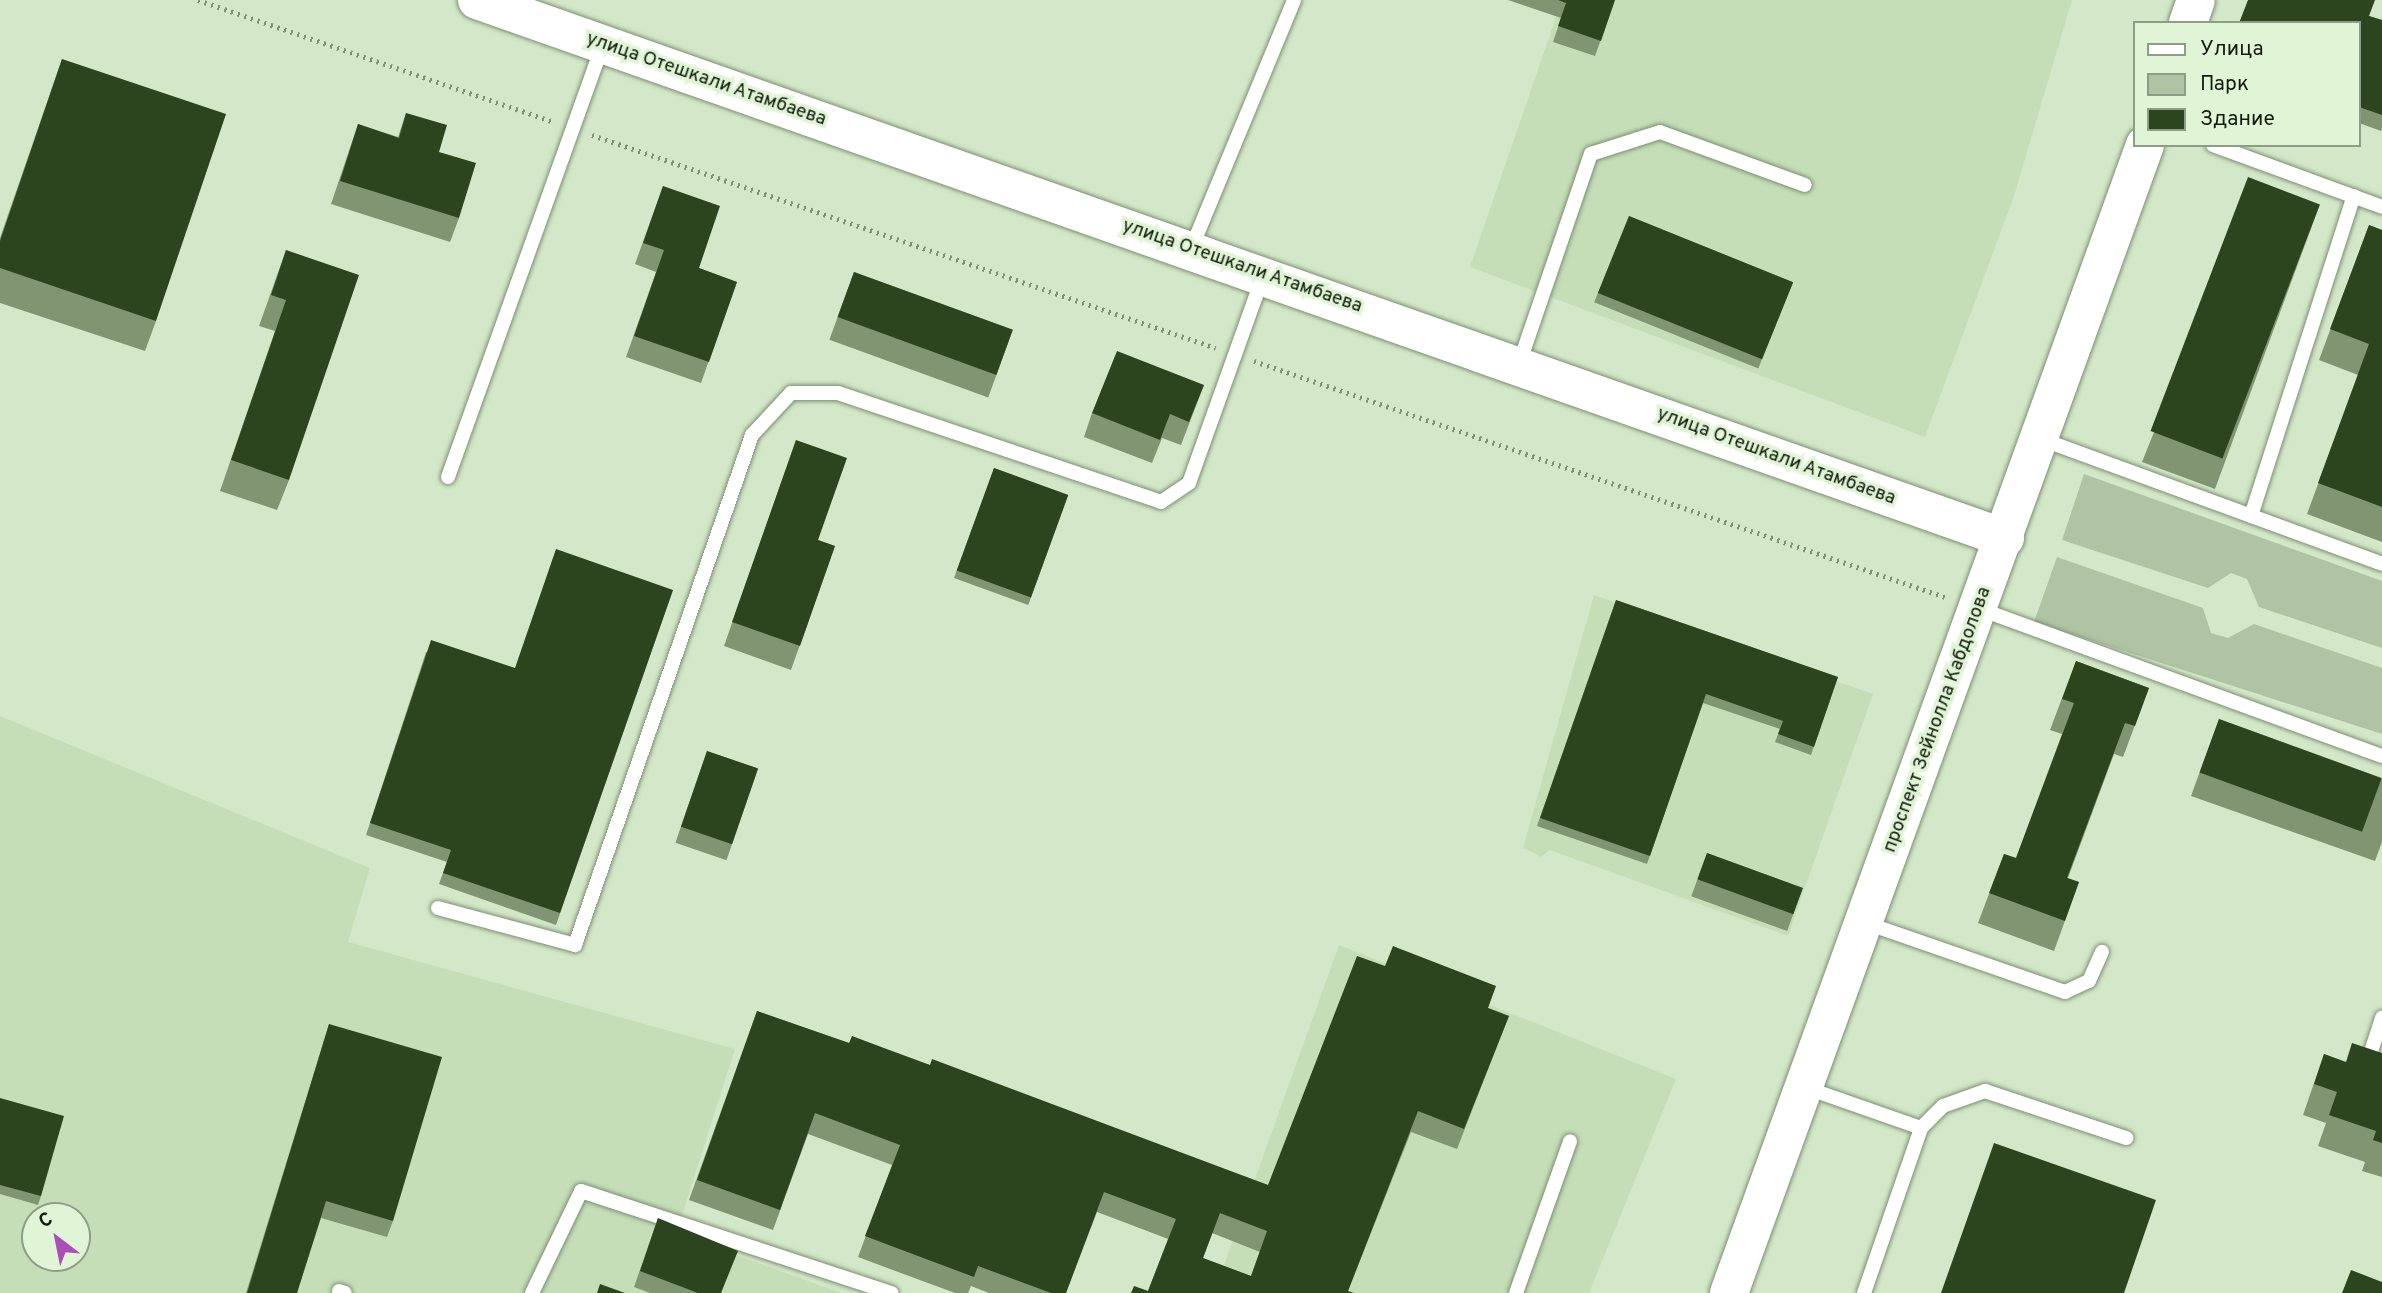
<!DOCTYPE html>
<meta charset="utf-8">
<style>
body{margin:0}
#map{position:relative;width:2382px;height:1293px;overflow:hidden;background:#d3e8c8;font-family:Overpass,sans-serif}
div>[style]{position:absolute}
.built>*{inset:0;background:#c5deb8}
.green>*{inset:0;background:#afc4a3}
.path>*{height:4.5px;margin-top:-2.25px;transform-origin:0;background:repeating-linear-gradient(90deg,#808f78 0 2px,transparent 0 7px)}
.roads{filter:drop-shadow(0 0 2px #7d9072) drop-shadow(0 0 2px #7d9072)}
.lane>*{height:14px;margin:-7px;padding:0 7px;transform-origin:7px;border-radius:7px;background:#fff}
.secondary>*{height:38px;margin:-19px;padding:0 19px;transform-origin:19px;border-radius:19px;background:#fff}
.wall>*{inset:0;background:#809673;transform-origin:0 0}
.building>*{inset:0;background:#2d451e;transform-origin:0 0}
span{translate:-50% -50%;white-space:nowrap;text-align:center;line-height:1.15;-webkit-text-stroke:7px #e0f5d5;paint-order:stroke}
.street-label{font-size:19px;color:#131a0e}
.legend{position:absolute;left:2133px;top:21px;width:228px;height:126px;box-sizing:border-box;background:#e0f5d5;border:2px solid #8e9d85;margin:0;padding:9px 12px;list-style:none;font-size:21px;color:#131a0e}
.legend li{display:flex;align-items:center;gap:14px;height:35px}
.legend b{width:35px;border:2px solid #8e9d85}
.north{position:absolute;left:21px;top:1202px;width:70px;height:70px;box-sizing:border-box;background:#e0f5d5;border:2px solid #8e9d85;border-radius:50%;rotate:328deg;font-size:19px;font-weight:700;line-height:28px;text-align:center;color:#131a0e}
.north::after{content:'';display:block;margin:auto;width:24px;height:32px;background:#aa4eb9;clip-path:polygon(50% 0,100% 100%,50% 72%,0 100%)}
</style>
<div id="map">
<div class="built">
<div style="clip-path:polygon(1562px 0,2072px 0,2014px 196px,1925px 437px,1470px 267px)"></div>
<div style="clip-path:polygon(1594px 595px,1873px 694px,1788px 936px,1550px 850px,1541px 857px,1523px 848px)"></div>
<div style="clip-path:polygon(evenodd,0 716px,370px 868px,348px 942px,735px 1049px,676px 1234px,842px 1293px,0 1293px,0 716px,35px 1216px,77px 1216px,77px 1258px,35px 1258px,35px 1216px)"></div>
<div style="clip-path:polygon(1339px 945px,1676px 1079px,1589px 1293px,1214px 1293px)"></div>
</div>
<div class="green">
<div style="clip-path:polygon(2084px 474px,2382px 581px,2382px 648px,2259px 607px,2247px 579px,2231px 573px,2208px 588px,2062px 540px)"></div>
<div style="clip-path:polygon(2057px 557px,2203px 608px,2211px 633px,2228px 638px,2254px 624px,2382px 668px,2382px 734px,2034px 622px)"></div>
</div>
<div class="path">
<div style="left:198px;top:0;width:376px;rotate:18.9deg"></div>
<div style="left:592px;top:135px;width:659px;rotate:18.85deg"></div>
<div style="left:1254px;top:361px;width:730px;rotate:18.86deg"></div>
</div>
<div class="roads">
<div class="lane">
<div style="left:2213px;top:145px;width:180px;rotate:20.1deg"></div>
<div style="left:1191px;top:249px;width:269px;rotate:-67.5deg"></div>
<div style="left:1519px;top:364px;width:222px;rotate:-71.1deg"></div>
<div style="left:1591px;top:154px;width:72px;rotate:-17.7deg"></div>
<div style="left:1660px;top:132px;width:154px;rotate:20.1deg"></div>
<div style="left:2041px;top:439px;width:363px;rotate:20.1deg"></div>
<div style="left:448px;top:477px;width:459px;rotate:-70.3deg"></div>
<div style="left:2251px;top:516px;width:336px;rotate:-72.2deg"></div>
<div style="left:1980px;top:609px;width:428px;rotate:20.1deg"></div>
<div style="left:438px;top:908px;width:142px;rotate:15.1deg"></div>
<div style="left:575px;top:945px;width:540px;rotate:-70.86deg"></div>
<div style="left:752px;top:435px;width:57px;rotate:-47.1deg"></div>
<div style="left:791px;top:393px;width:47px"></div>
<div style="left:838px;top:393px;width:341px;rotate:18.6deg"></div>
<div style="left:1161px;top:502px;width:34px;rotate:-34deg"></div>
<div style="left:1189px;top:483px;width:217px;rotate:-70.3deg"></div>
<div style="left:1866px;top:923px;width:211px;rotate:19.1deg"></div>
<div style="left:2065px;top:992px;width:26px;rotate:-25deg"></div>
<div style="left:2089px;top:981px;width:32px;rotate:-66deg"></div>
<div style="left:2366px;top:1067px;width:52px;rotate:-71.9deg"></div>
<div style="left:1804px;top:1087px;width:124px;rotate:19.3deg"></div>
<div style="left:339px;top:1291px;width:6px;rotate:18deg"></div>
<div style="left:532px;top:1293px;width:113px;rotate:-64.3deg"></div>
<div style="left:581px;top:1191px;width:327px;rotate:18.2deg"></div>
<div style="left:1516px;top:1293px;width:161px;rotate:-70.4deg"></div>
<div style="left:1864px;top:1293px;width:175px;rotate:-70.9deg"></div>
<div style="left:1921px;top:1128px;width:31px;rotate:-45deg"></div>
<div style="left:1943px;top:1106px;width:45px;rotate:-19.7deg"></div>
<div style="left:1985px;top:1091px;width:149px;rotate:18.4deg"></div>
</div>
<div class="secondary">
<div style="left:477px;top:0;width:1620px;rotate:19.4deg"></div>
<div style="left:2188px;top:23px;width:24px;rotate:-71deg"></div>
<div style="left:1729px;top:1293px;width:1221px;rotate:-70.08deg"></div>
</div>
</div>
<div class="wall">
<div style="clip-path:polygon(1508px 0,1615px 0,1595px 56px,1553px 42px,1561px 18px)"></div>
<div style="clip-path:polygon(2369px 16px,2382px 20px,2382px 128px,2381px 131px,2359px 123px,2359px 23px)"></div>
<div style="clip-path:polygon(62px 59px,156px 321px,145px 351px,0 303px,0 238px)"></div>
<div style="clip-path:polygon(406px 113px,439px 152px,459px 218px,450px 242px,331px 204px,358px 124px,398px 137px)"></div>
<div style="clip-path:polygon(663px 186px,699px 268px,737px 282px,701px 383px,626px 357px,656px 272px,635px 264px)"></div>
<div style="clip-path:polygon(2320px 204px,2215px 489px,2142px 462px,2154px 432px)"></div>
<div style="left:1629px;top:216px;width:177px;height:93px;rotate:22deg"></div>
<div style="clip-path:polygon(2369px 225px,2382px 230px,2382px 542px,2307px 514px,2358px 375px,2319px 360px)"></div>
<div style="clip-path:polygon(286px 250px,289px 480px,277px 510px,220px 491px,275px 331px,259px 326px)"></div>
<div style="left:854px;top:272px;width:169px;height:72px;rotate:20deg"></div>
<div style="clip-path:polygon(1204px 385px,1181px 445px,1162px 438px,1152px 463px,1084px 437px,1092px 413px)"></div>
<div style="clip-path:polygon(796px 440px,818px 540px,835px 546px,791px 670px,724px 646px)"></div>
<div style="left:994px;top:468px;width:79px;height:117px;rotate:20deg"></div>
<div style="clip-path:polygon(673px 590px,556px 925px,439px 884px,447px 862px,366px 835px,426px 652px,515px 668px)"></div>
<div style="clip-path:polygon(1616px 600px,1838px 677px,1811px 755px,1775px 742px,1780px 729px,1703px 703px,1647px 864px,1537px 826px)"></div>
<div style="clip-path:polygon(2076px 661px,2149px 688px,2123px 757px,2114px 754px,2068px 878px,2079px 882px,2054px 951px,1978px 923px,2004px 854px,2016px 858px,2062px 734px,2050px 730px)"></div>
<div style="clip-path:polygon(2219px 719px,2382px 778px,2382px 842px,2375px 861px,2191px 796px)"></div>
<div style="left:707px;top:751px;width:54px;height:97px;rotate:19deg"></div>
<div style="left:1707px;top:853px;width:102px;height:46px;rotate:20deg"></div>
<div style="clip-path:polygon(evenodd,1488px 1008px,1509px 1016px,1457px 1149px,1411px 1132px,1348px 1291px,1148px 1291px,1168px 1239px,1097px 1212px,1066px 1293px,989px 1293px,971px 1286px,968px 1293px,955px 1293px,858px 1257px,892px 1165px,808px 1134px,773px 1230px,689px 1200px,757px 1011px,849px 1043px,930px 1065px,1268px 1185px,1488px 1008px,1212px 1233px,1260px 1252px,1251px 1276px,1203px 1258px,1212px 1233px)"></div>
<div style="clip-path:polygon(329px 1024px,393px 1221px,387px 1237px,321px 1218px,297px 1293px,246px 1293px)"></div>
<div style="clip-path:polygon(2382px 1053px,2382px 1177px,2362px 1171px,2365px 1162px,2318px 1146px,2326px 1123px,2303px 1115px,2324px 1054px,2345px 1062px)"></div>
<div style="clip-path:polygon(0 1098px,41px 1196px,38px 1205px,0 1194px)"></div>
<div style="clip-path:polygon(658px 1218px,722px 1293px,650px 1293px,634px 1287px)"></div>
</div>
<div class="building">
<div style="clip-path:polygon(1558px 0,1615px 0,1601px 41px,1558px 26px,1566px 3px)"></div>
<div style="clip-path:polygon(2248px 0,2375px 0,2369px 16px,2382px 20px,2382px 115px,2359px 107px,2359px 23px,2239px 23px)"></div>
<div style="clip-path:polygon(62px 59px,226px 114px,156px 321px,0 268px,0 241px)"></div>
<div style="clip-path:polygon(406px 113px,447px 125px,439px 152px,476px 163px,459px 218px,340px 181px,358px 124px,399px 138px)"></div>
<div style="left:2248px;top:177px;width:77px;height:272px;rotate:21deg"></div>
<div style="clip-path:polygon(663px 186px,720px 206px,699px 268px,737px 282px,709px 362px,634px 336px,664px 250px,643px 243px)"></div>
<div style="left:1629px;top:216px;width:177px;height:83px;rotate:22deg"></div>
<div style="clip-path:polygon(2369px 225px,2382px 230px,2382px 507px,2318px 483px,2369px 344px,2330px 329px)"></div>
<div style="clip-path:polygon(286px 250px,359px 275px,289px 480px,231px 460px,286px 300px,271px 295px)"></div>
<div style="left:854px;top:272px;width:169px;height:48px;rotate:20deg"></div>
<div style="clip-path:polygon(1117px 351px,1204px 385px,1189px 422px,1170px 414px,1160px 440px,1092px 413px)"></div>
<div style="clip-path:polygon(796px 440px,847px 458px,818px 540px,835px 546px,800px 646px,732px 622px)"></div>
<div style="left:994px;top:468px;width:79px;height:109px;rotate:20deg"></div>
<div style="clip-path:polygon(556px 549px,673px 590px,560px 913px,443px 873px,451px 850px,370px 823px,431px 640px,515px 668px)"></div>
<div style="clip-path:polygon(1616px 600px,1838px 677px,1814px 747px,1778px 734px,1783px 721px,1706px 694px,1650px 856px,1540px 818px)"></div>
<div style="clip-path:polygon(2076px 661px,2149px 688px,2135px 726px,2125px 723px,2067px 878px,2079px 882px,2065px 921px,1989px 893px,2004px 854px,2016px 858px,2074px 703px,2062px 699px)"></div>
<div style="left:2219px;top:719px;width:173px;height:57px;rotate:20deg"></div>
<div style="left:707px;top:751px;width:54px;height:80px;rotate:19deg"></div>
<div style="left:1707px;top:853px;width:102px;height:28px;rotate:20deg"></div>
<div style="clip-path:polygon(evenodd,1393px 946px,1496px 986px,1488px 1008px,1509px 1016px,1464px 1129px,1418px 1111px,1348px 1291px,1354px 1293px,1131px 1293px,1134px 1286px,1148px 1291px,1176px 1219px,1104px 1192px,1066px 1293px,1051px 1293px,978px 1266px,974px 1277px,865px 1236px,900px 1145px,815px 1113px,780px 1210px,697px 1180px,757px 1011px,849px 1043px,852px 1036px,930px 1065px,932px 1059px,1268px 1185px,1357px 956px,1385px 966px,1393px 946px,1220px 1213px,1267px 1231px,1251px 1276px,1203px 1258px,1220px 1213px)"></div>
<div style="clip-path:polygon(329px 1024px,442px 1057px,393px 1221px,326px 1201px,297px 1293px,247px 1293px)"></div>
<div style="clip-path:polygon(2352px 1043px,2382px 1053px,2382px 1143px,2373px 1140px,2376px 1131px,2329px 1115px,2337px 1092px,2314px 1084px,2324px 1054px,2346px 1062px)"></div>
<div style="clip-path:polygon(0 1098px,64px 1116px,41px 1196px,0 1185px)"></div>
<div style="clip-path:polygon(1994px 1143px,2156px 1200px,2124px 1293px,1941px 1293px)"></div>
<div style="clip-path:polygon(658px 1218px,738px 1251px,721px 1293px,698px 1293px,640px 1271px)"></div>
<div style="clip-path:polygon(2351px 1270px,2382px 1282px,2382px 1293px,2342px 1293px)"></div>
<div style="clip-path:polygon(600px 1284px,625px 1293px,597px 1293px)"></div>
</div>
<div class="street-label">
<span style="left:706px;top:80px;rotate:19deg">улица Отешкали Атамбаева</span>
<span style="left:1242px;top:267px;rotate:19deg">улица Отешкали Атамбаева</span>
<span style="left:1776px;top:457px;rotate:20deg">улица Отешкали Атамбаева</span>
<span style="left:1938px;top:720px;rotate:-70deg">проспект Зейнолла Кабдолова</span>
</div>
<ul class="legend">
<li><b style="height:9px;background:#fff"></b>Улица</li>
<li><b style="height:19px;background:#afc4a3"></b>Парк</li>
<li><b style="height:19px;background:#2d451e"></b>Здание</li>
</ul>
<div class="north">С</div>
</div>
